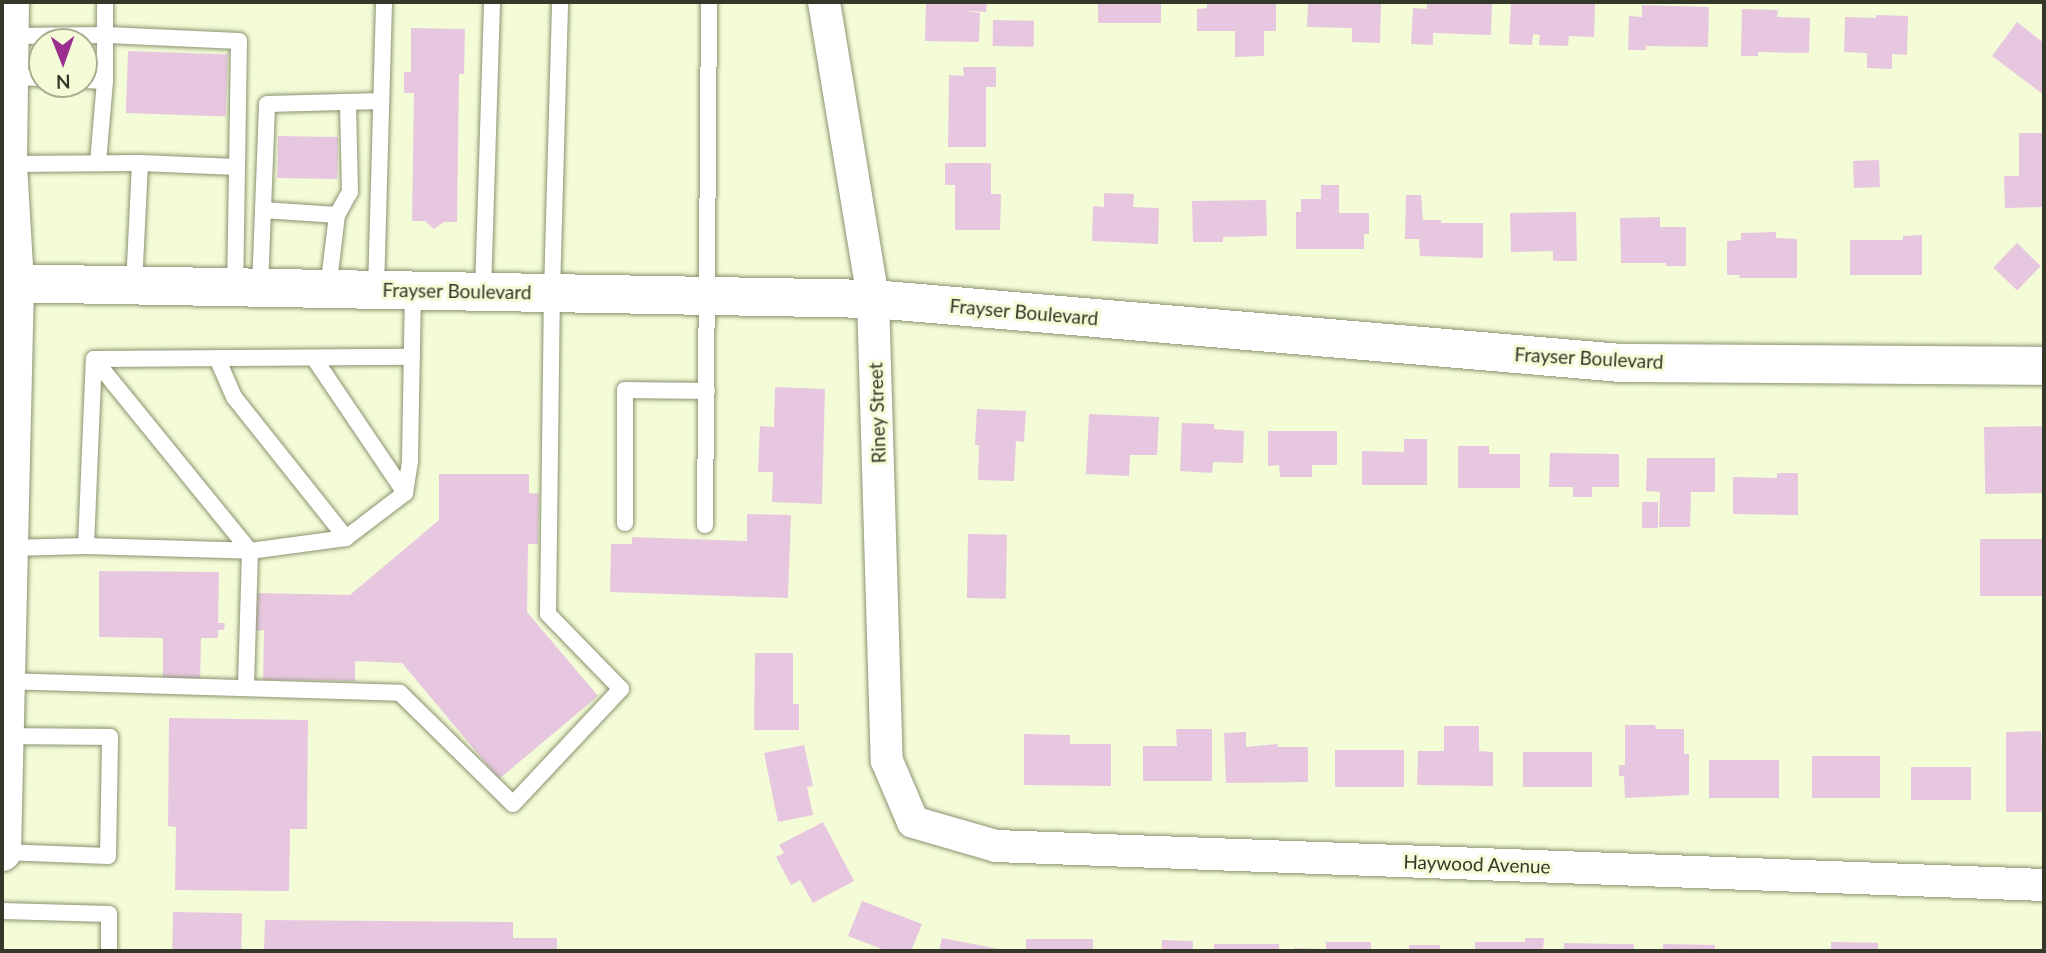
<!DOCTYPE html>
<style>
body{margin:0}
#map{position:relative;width:2046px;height:953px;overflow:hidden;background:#f3fcd7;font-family:Lato,sans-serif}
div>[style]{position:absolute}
.building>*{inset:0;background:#e7c7e0;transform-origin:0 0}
.roads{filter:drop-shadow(0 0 2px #8a9270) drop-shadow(0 0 2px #8a9270)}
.service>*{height:16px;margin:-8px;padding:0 8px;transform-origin:8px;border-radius:8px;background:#fff}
.minor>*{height:32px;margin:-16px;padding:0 16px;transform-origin:16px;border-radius:16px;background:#fff}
.secondary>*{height:38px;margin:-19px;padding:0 19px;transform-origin:19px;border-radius:19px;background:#fff}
span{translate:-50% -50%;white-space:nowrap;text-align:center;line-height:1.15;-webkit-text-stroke:6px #f3fcd7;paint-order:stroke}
.street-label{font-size:19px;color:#343829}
.frame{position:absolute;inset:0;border:4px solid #343829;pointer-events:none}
.north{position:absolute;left:28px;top:28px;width:70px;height:70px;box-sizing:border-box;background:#f3fcd7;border:2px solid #a7ae91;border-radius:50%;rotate:179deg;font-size:19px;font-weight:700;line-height:28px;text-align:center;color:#343829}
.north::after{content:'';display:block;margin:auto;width:24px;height:32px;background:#9b2e8f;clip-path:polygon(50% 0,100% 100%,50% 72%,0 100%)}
</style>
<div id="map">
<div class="building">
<div style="clip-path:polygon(926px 2px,987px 2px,986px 12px,965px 11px,980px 13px,979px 42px,925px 41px)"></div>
<div style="left:1098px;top:2px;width:63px;height:21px"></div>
<div style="clip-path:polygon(1207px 2px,1276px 2px,1276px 31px,1264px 31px,1264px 56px,1235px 57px,1235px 31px,1197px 31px,1197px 9px,1207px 8px)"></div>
<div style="clip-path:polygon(1308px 2px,1381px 2px,1380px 43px,1352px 42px,1352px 28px,1307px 27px)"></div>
<div style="clip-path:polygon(1427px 2px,1492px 2px,1491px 35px,1433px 33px,1433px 45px,1411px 44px,1413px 8px,1427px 9px)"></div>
<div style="clip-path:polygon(1511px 2px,1595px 3px,1594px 37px,1569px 36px,1568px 46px,1539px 45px,1540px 35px,1533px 34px,1532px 45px,1509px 44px)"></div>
<div style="clip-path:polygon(1642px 5px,1709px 7px,1708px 47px,1646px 46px,1646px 50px,1628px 50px,1629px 16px,1642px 17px)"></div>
<div style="clip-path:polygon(1742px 9px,1778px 10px,1777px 17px,1810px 18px,1809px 53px,1758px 52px,1758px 56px,1741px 56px)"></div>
<div style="clip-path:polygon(1876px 15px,1908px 16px,1907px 55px,1892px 54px,1892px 69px,1867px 68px,1867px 53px,1844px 52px,1845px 17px,1876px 18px)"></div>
<div style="left:993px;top:20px;width:41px;height:26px;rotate:1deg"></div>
<div style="clip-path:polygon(2017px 22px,2044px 43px,2044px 95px,1992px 56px)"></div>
<div style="clip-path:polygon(411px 28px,465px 29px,464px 74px,459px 74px,457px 222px,444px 222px,434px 229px,425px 221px,412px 221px,414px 93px,404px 93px,404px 72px,411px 72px)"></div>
<div style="left:128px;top:51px;width:100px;height:62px;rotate:2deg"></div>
<div style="clip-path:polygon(963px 67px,996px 67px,996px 87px,986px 87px,986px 147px,948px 147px,949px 75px,964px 76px)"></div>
<div style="clip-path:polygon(2019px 133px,2044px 133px,2044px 207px,2005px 208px,2004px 176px,2019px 176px)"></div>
<div style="left:278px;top:136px;width:60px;height:42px;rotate:1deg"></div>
<div style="left:1879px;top:160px;width:27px;height:26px;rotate:88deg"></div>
<div style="clip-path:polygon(945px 163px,991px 163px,991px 194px,1001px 194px,1000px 230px,955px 230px,955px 185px,945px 185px)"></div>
<div style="clip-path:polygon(1321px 185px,1339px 185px,1339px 213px,1369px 213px,1369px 234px,1364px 234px,1364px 249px,1296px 249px,1296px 212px,1301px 212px,1301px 199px,1321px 199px)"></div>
<div style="clip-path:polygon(1104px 193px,1134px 194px,1133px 207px,1159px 208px,1158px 244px,1092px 241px,1093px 206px,1104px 207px)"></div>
<div style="clip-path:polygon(1406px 195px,1421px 195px,1423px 220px,1441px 220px,1441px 223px,1483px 223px,1483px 258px,1420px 256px,1419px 239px,1405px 239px)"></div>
<div style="clip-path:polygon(1266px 200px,1267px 236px,1223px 237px,1223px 242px,1193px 242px,1192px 201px)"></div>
<div style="clip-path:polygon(1576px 212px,1577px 261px,1553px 261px,1553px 251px,1511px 252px,1510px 213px)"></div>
<div style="clip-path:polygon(1660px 217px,1660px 227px,1686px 227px,1686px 266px,1666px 266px,1666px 263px,1621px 263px,1620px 218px)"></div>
<div style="clip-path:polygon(1776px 232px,1776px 238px,1797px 239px,1797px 278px,1739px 278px,1740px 275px,1727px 275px,1727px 241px,1741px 240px,1741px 233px)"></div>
<div style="clip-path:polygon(1922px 235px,1922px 275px,1850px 275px,1850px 240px,1903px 240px,1903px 236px)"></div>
<div style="left:2017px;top:243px;width:33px;height:34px;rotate:44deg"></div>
<div style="clip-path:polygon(775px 387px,825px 389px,822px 504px,772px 502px,773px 472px,758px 472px,760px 426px,774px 427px)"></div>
<div style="clip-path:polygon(977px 409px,1026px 411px,1024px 442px,1016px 441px,1014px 481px,978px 480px,979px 445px,975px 445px)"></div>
<div style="clip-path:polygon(1089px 414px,1159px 417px,1157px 455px,1130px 455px,1129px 476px,1086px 474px)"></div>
<div style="clip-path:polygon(1182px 423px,1214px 424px,1214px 429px,1244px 431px,1243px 463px,1213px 462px,1212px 473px,1180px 471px)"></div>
<div style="left:2042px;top:426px;width:67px;height:58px;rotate:89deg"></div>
<div style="clip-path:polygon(1268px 431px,1337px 431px,1337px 465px,1312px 465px,1312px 477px,1280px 477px,1279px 465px,1268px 466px)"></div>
<div style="clip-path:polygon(1404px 439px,1427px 439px,1427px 485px,1362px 485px,1362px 451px,1404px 452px)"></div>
<div style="clip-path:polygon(1458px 446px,1489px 446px,1489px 454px,1520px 454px,1520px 488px,1458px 488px)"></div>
<div style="clip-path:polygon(1550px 453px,1619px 454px,1619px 487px,1592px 487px,1592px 497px,1573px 497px,1573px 487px,1549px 487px)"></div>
<div style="clip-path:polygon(1647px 458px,1715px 458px,1715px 492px,1691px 492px,1690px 527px,1659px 527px,1660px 492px,1646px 491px)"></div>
<div style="clip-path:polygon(1777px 473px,1798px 473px,1798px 515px,1733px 514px,1733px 477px,1777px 478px)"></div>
<div style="clip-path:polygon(439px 474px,529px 474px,529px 493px,539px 494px,538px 544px,528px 544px,527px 612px,598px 696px,499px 779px,402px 663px,355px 661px,355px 681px,263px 680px,264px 630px,256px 631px,257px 593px,350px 595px,439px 520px)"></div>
<div style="left:1642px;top:502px;width:16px;height:26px"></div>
<div style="clip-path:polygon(747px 514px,791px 515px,788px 598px,610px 592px,611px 544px,632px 544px,632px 537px,747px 541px)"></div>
<div style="left:968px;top:534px;width:39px;height:64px;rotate:1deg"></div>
<div style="left:1980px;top:539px;width:64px;height:57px"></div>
<div style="clip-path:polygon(99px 571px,219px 572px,218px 623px,225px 623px,224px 630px,218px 630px,218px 638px,201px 638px,200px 685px,163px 685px,163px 638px,99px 637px)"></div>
<div style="clip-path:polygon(755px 653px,793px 653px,793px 704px,799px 704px,799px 730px,754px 730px)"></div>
<div style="clip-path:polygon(169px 718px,308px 720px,307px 829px,290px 829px,289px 891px,175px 890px,176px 827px,168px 826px)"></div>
<div style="clip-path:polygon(1625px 725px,1655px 725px,1656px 729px,1684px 729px,1684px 754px,1689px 754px,1689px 795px,1625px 798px,1624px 776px,1619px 776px,1619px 765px,1625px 765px)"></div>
<div style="clip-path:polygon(1444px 726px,1479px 726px,1479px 751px,1493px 752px,1493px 786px,1417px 785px,1418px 751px,1444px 751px)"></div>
<div style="clip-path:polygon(1176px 729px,1212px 729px,1212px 781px,1143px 781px,1143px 746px,1177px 746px)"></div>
<div style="clip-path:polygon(2041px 731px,2044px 804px,2041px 812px,2006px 812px,2006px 732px)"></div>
<div style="clip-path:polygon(1246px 732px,1246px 747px,1277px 744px,1278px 747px,1308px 747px,1308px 782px,1226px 783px,1224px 733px)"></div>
<div style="clip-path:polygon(1024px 734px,1070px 735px,1070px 744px,1111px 744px,1111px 786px,1024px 785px)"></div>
<div style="clip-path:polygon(804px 745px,813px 786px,807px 787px,813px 815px,778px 822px,764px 753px)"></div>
<div style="left:1335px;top:750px;width:69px;height:37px"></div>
<div style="left:1592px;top:752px;width:35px;height:69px;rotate:90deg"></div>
<div style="left:1812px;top:756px;width:68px;height:42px"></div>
<div style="left:1709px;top:760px;width:70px;height:38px"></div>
<div style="left:1911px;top:767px;width:60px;height:33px"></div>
<div style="clip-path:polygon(823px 822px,854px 881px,813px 903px,800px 880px,791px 885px,776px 857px,784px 853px,779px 845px)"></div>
<div style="clip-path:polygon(862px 901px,922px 924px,911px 951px,887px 951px,848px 936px)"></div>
<div style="left:173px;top:912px;width:69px;height:39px;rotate:1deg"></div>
<div style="clip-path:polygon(265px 920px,513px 922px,513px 938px,557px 938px,557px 951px,264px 951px)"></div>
<div style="clip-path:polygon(942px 938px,1004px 950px,1004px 951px,939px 951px)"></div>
<div style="clip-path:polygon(1525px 938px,1544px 938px,1543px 951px,1475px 951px,1475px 942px,1525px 942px)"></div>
<div style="left:1026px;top:939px;width:67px;height:12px"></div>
<div style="left:1162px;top:940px;width:31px;height:11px;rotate:2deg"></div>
<div style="clip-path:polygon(1326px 942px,1371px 942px,1371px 951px,1294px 951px,1294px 948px,1326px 949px)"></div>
<div style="left:1831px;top:942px;width:47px;height:9px;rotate:1deg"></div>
<div style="left:1564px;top:943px;width:70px;height:8px;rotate:1deg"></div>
<div style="left:1214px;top:944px;width:65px;height:7px"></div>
<div style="clip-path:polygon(1663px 944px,1715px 945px,1715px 951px,1663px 951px)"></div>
<div style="left:1409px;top:945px;width:31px;height:6px"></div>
</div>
<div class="roads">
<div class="service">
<div style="left:10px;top:36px;width:97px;rotate:-0.6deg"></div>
<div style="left:107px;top:35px;width:132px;rotate:2.6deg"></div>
<div style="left:239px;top:41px;width:246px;rotate:90.9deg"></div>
<div style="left:11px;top:77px;width:31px;rotate:2deg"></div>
<div style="left:84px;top:80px;width:21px;rotate:3deg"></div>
<div style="left:105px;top:81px;width:82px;rotate:94.9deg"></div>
<div style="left:105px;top:81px;width:79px;rotate:-90deg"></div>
<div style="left:140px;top:163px;width:97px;rotate:2.4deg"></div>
<div style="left:8px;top:164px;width:132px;rotate:-0.4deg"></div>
<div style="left:140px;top:163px;width:122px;rotate:92.8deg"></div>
<div style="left:263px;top:210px;width:74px;rotate:3.9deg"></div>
<div style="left:337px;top:215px;width:75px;rotate:96.9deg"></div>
<div style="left:337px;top:215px;width:26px;rotate:-61deg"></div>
<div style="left:350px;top:192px;width:90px;rotate:-91.3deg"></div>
<div style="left:260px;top:288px;width:184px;rotate:-87.8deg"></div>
<div style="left:267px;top:104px;width:114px;rotate:-1.5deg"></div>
<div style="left:376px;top:290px;width:288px;rotate:-88.4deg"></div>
<div style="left:483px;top:291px;width:289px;rotate:-88.2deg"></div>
<div style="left:217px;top:358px;width:43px;rotate:66.4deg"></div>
<div style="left:234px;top:397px;width:180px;rotate:51.5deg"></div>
<div style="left:314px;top:358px;width:163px;rotate:56deg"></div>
<div style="left:94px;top:359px;width:247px;rotate:50.9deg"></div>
<div style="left:250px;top:551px;width:136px;rotate:91.7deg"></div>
<div style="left:625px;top:523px;width:133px;rotate:-90deg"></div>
<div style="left:625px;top:390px;width:82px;rotate:0.7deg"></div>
<div style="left:705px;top:525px;width:523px;rotate:-89.56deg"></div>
<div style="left:86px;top:546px;width:187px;rotate:-87.6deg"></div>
<div style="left:94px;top:359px;width:318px;rotate:-0.4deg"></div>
<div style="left:10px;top:548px;width:76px;rotate:-1.5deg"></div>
<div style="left:86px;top:546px;width:164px;rotate:1.7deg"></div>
<div style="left:250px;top:551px;width:97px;rotate:-7.7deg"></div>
<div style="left:346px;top:538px;width:74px;rotate:-37.3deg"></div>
<div style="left:405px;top:493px;width:33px;rotate:-81deg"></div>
<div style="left:410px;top:460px;width:169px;rotate:-89deg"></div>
<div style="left:3px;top:681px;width:397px;rotate:1.7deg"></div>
<div style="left:400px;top:693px;width:158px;rotate:44.5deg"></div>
<div style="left:513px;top:804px;width:158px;rotate:-46.8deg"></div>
<div style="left:621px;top:689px;width:105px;rotate:-134.2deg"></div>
<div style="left:548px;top:614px;width:322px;rotate:-89.3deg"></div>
<div style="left:552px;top:292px;width:290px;rotate:-88.4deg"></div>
<div style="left:2px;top:852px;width:106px;rotate:2.2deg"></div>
<div style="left:108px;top:856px;width:119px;rotate:-89deg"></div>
<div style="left:110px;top:737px;width:106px;rotate:-179.5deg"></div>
<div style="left:2px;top:911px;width:107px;rotate:1.6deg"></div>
<div style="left:109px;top:914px;width:37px;rotate:90deg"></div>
</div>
<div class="minor">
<div style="left:824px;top:2px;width:301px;rotate:80.6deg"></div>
<div style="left:873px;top:299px;width:462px;rotate:88.3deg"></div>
<div style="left:887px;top:761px;width:66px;rotate:66.9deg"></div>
<div style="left:913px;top:822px;width:86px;rotate:16.1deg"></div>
<div style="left:996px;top:846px;width:1049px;rotate:2.13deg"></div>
</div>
<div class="secondary">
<div style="left:2px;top:283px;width:871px;rotate:1.05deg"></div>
<div style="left:873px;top:299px;width:751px;rotate:4.89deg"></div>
<div style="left:1621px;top:363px;width:423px;rotate:0.4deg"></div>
<div style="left:2px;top:852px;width:569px;rotate:-88.69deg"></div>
<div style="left:15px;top:283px;width:119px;rotate:-93.4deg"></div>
<div style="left:8px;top:164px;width:162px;rotate:-89.3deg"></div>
</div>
</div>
<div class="street-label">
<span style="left:457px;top:291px;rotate:1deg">Frayser Boulevard</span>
<span style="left:1024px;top:312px;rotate:5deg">Frayser Boulevard</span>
<span style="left:1589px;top:358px;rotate:3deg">Frayser Boulevard</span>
<span style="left:877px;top:413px;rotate:-92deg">Riney Street</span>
<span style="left:1477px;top:864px;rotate:2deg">Haywood Avenue</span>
</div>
<div class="frame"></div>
<div class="north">N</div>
</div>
